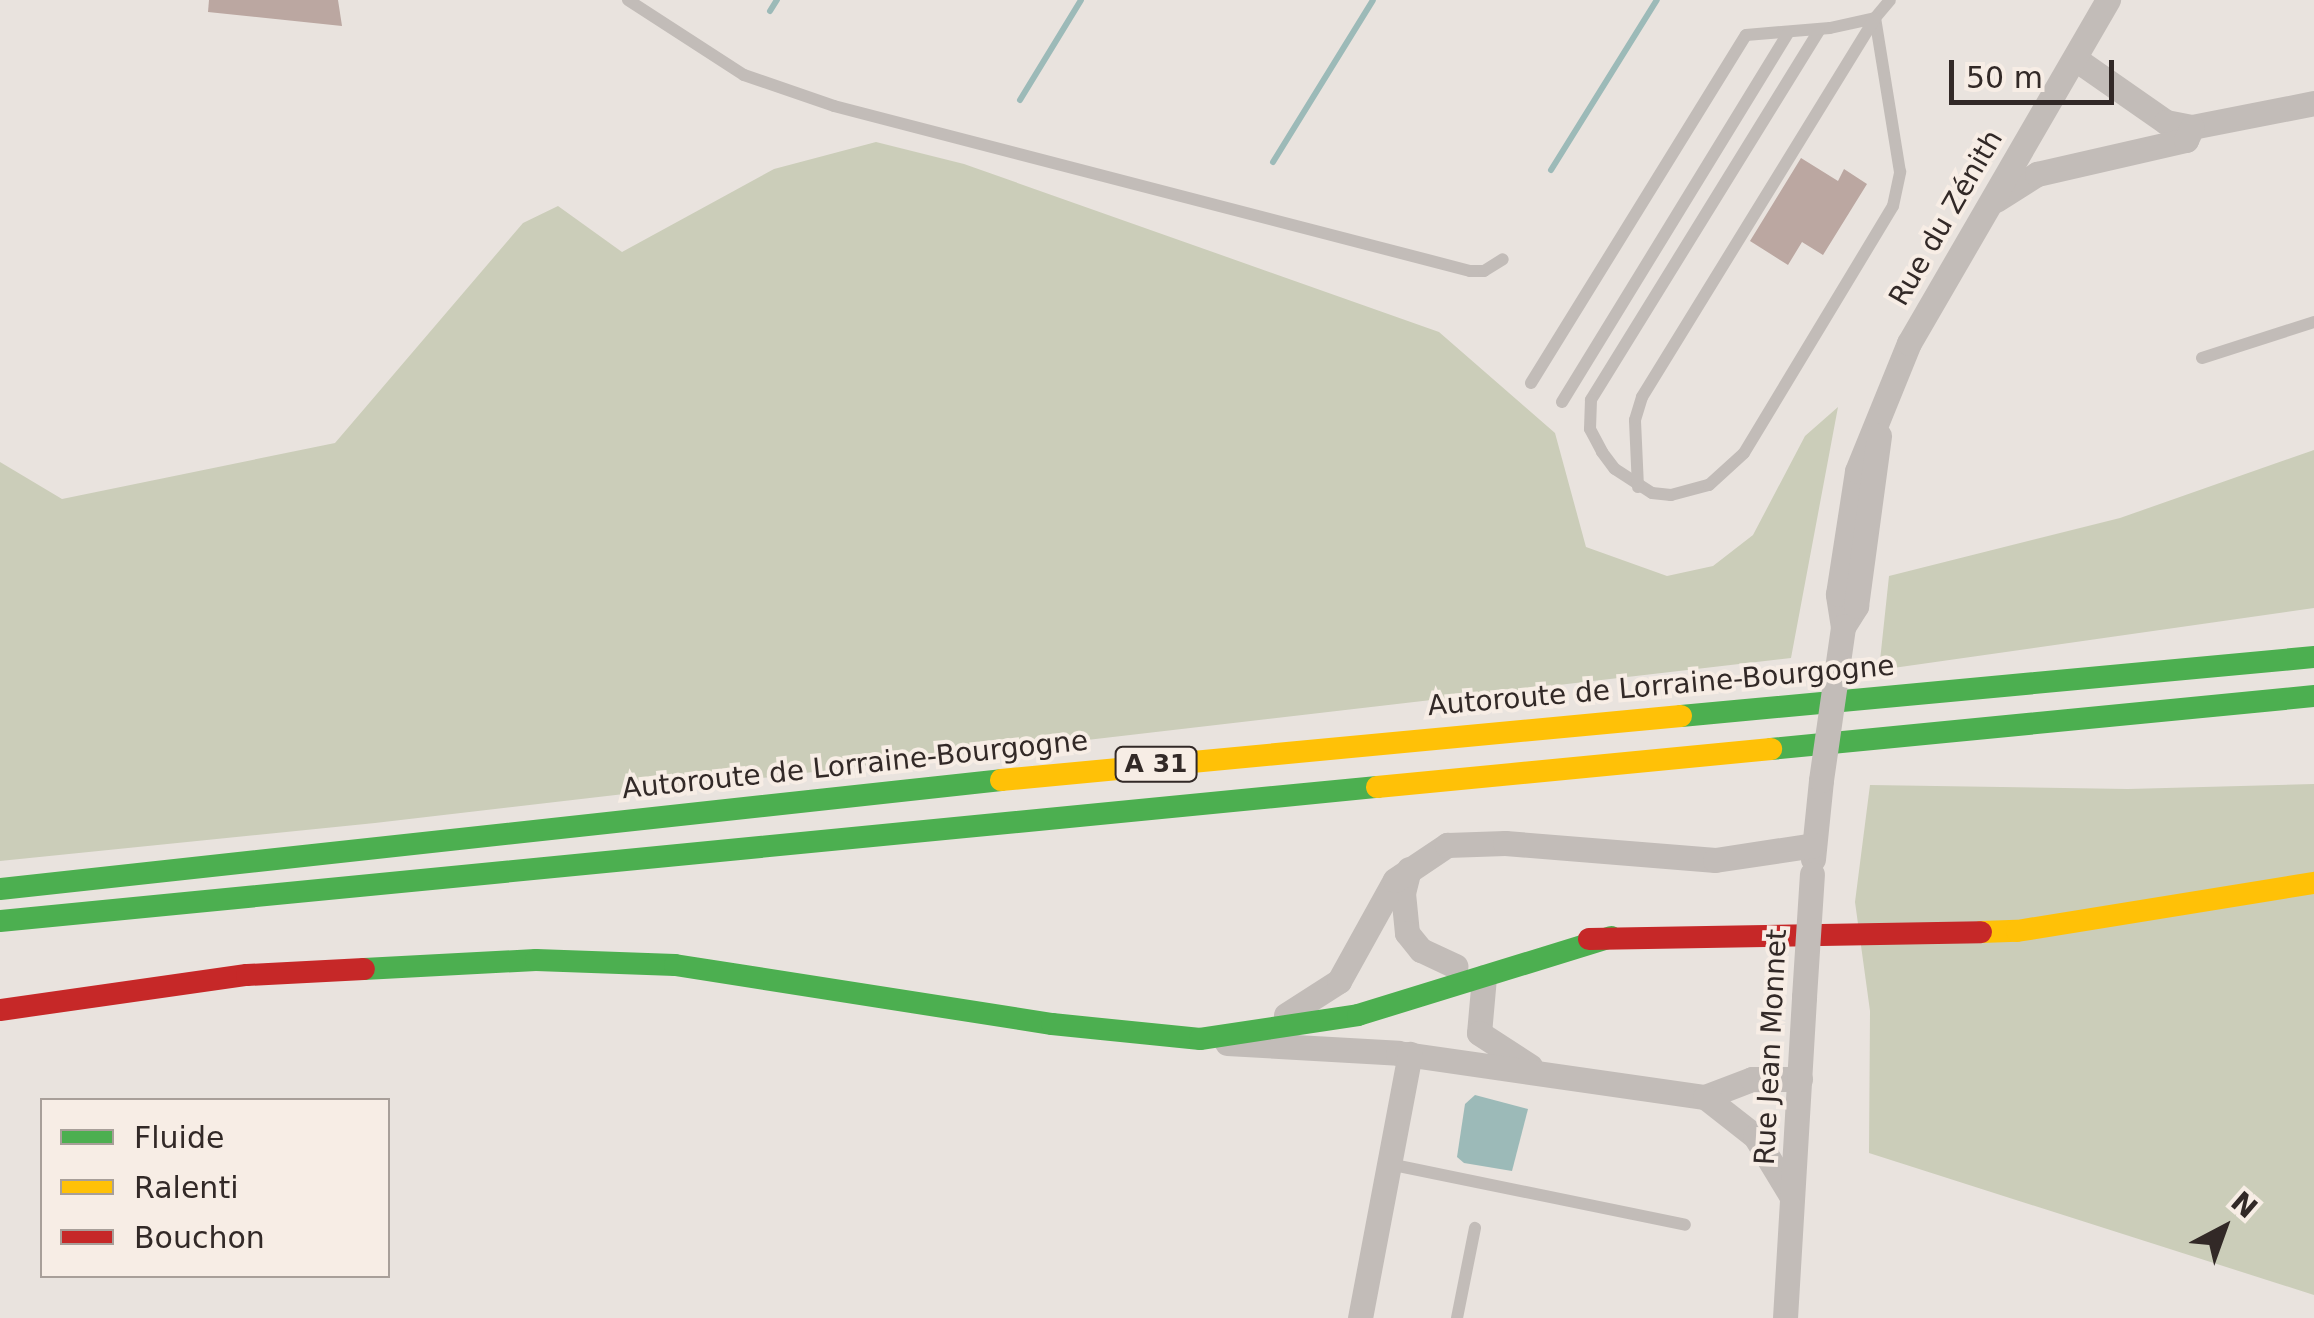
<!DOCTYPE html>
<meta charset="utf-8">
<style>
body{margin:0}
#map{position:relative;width:2314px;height:1318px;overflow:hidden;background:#e9e3de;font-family:"DejaVu Sans",sans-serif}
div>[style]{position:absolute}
.green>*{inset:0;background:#cbcdb9}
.water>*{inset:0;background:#9cbab8}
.stream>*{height:6px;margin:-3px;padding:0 3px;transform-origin:3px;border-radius:3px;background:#9cbab8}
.building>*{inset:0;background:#bba7a1}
.lane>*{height:12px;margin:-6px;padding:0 6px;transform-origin:6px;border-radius:6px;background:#c2bcb8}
.street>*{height:25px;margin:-12.5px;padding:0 12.5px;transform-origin:12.5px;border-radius:12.5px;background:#c2bcb8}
.fast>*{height:22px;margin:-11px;padding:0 11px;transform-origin:11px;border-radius:11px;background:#4caf50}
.slow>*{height:22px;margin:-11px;padding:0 11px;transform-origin:11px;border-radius:11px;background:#ffc107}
.jam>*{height:22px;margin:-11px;padding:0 11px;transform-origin:11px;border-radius:11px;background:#c62828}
.street-bridge>*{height:25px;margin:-12.5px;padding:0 12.5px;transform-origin:12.5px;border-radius:12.5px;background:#c2bcb8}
span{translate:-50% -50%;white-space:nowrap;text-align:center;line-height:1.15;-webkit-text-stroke:8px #f7ede5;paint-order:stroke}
.shield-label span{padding:2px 8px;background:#f7ede5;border:2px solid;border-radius:8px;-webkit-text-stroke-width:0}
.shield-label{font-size:25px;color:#322927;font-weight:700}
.street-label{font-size:28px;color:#322927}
.legend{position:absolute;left:40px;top:1098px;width:350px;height:180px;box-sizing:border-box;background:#f7ede5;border:2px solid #a89f99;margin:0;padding:12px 18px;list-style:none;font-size:30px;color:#322927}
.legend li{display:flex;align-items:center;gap:20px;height:50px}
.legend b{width:50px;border:2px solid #a89f99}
.north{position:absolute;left:2174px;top:1178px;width:100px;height:100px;-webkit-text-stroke:8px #f7ede5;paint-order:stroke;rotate:41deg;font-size:28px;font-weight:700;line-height:40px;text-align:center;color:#322927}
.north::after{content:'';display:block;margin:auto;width:35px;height:45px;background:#322927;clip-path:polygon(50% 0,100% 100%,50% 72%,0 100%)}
.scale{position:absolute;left:1949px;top:60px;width:165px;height:45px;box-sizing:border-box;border:5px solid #322927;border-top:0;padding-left:12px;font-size:30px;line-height:35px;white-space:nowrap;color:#322927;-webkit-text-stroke:8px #f7ede5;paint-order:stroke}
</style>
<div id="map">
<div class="green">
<div style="clip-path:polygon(876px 142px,964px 164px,1439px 332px,1555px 433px,1586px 547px,1667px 576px,1713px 566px,1753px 535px,1805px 436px,1838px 407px,1791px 658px,375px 823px,0 861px,0 462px,62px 499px,335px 443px,523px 223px,558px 206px,622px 252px,774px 169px)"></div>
<div style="clip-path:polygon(2314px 450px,2314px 608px,1879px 670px,1889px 576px,2120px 518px)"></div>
<div style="clip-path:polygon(2314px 784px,2314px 1295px,1869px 1153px,1870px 1011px,1855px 902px,1870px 785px,2128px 789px)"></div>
</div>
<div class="water">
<div style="clip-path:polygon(1475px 1095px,1528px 1109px,1512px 1171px,1464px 1163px,1457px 1157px,1465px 1104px)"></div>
</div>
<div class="stream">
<div style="left:770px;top:11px;width:13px;rotate:-58deg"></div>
<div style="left:1020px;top:100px;width:117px;rotate:-58.6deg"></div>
<div style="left:1273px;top:162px;width:190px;rotate:-58.3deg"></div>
<div style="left:1551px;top:170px;width:200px;rotate:-58.1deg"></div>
</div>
<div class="building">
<div style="clip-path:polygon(209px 0,338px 0,342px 26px,208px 12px)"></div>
<div style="clip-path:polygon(1801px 158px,1838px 181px,1844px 169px,1867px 184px,1823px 255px,1802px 242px,1788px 265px,1750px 241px)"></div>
</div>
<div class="lane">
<div style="left:628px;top:0;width:138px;rotate:32.9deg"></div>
<div style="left:744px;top:75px;width:95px;rotate:19deg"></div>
<div style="left:834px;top:106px;width:657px;rotate:14.54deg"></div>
<div style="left:1470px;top:271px;width:14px"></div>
<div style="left:1484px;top:271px;width:22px;rotate:-32deg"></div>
<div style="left:1820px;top:29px;width:436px;rotate:121.7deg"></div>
<div style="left:1591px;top:400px;width:29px;rotate:92deg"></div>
<div style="left:1590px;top:429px;width:26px;rotate:62deg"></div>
<div style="left:1602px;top:452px;width:21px;rotate:53deg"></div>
<div style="left:1615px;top:469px;width:44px;rotate:33deg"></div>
<div style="left:1652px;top:493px;width:19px;rotate:6deg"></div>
<div style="left:1671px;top:495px;width:39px;rotate:-15deg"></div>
<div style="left:1709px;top:485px;width:47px;rotate:-42.4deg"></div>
<div style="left:1744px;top:453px;width:288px;rotate:-58.9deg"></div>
<div style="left:1893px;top:206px;width:35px;rotate:-78deg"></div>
<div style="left:1900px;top:172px;width:156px;rotate:-99.2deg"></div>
<div style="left:2202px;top:358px;width:118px;rotate:-17.8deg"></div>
<div style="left:1531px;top:383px;width:409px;rotate:-58.3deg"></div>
<div style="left:1746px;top:35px;width:84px;rotate:-4.8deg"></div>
<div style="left:1830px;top:28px;width:46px;rotate:-12.5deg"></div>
<div style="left:1875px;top:18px;width:23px;rotate:-50deg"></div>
<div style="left:1562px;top:402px;width:434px;rotate:-58.5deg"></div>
<div style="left:1638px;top:487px;width:67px;rotate:-92.6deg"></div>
<div style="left:1635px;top:420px;width:24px;rotate:-73deg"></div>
<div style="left:1642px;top:397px;width:445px;rotate:-58.4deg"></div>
<div style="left:1389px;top:1164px;width:302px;rotate:11.6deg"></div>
<div style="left:1457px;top:1318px;width:92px;rotate:-78.7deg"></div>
</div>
<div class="street">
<div style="left:2077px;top:60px;width:108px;rotate:34.9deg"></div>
<div style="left:2166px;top:122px;width:26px;rotate:11deg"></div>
<div style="left:2192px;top:127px;width:124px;rotate:-11.1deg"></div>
<div style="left:1996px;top:200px;width:49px;rotate:-32.4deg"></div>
<div style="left:2037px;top:174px;width:153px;rotate:-12.9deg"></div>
<div style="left:2186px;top:140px;width:14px;rotate:-65deg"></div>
<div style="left:1843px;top:627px;width:33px;rotate:-99deg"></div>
<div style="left:1838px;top:594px;width:124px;rotate:-81.2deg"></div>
<div style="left:1857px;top:471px;width:138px;rotate:-67.9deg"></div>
<div style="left:1909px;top:343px;width:397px;rotate:-59.9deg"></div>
<div style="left:1843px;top:627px;width:25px;rotate:-58deg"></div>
<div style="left:1856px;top:606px;width:172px;rotate:-82.3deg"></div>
<div style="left:1813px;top:859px;width:79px;rotate:-84.2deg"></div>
<div style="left:1409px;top:869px;width:25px;rotate:104deg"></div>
<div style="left:1403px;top:893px;width:40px;rotate:84.3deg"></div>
<div style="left:1407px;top:933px;width:22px;rotate:51deg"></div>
<div style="left:1421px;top:950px;width:38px;rotate:25deg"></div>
<div style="left:1484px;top:977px;width:56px;rotate:95.1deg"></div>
<div style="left:1479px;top:1033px;width:61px;rotate:32.9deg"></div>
<div style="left:1286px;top:1015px;width:63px;rotate:-32.7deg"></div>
<div style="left:1339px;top:981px;width:115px;rotate:-61deg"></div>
<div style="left:1395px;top:880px;width:63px;rotate:-33.9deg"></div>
<div style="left:1447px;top:845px;width:58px;rotate:-2deg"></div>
<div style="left:1505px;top:843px;width:211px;rotate:4.6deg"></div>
<div style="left:1715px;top:860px;width:100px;rotate:-8.6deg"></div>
<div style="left:1227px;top:1043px;width:171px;rotate:3.3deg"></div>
<div style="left:1398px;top:1053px;width:310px;rotate:8.2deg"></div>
<div style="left:1705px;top:1097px;width:50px;rotate:-21deg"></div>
<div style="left:1752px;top:1079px;width:48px"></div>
<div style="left:1705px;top:1097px;width:63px;rotate:38deg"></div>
<div style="left:1755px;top:1136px;width:71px;rotate:58.8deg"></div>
<div style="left:1360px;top:1318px;width:269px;rotate:-79.3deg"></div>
<div style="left:1785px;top:1318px;width:322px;rotate:-86.6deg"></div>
</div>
<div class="fast">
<div style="left:1681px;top:716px;width:636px;rotate:-5.32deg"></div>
<div style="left:1771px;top:749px;width:546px;rotate:-5.57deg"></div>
<div style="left:0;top:889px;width:1007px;rotate:-6.21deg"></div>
<div style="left:0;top:921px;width:1384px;rotate:-5.56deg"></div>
<div style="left:364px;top:969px;width:172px;rotate:-3deg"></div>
<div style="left:536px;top:960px;width:139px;rotate:2.1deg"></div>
<div style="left:675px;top:965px;width:382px;rotate:8.9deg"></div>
<div style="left:1052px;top:1024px;width:149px;rotate:5.8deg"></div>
<div style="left:1200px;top:1039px;width:160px;rotate:-8.6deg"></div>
<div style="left:1358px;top:1015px;width:265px;rotate:-17.1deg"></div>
</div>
<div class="slow">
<div style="left:1001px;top:780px;width:683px;rotate:-5.38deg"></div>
<div style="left:1377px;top:787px;width:396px;rotate:-5.5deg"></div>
<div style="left:1981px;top:932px;width:36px;rotate:-2deg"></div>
<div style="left:2017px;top:931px;width:301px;rotate:-9.2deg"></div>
</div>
<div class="jam">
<div style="left:1589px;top:939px;width:392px;rotate:-1deg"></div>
<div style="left:0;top:1010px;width:249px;rotate:-8.1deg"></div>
<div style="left:247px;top:975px;width:117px;rotate:-2.9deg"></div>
</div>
<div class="street-bridge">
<div style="left:1821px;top:780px;width:155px;rotate:-81.8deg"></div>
<div style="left:1804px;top:997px;width:123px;rotate:-86.3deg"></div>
</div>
<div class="shield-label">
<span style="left:1156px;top:764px">A 31</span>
</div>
<div class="street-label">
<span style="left:1946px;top:218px;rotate:-60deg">Rue du Zénith</span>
<span style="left:1661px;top:686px;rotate:-5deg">Autoroute de Lorraine-Bourgogne</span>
<span style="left:855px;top:765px;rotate:-6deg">Autoroute de Lorraine-Bourgogne</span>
<span style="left:1771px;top:1047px;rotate:-87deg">Rue Jean Monnet</span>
</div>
<ul class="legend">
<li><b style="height:12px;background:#4caf50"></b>Fluide</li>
<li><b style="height:12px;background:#ffc107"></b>Ralenti</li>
<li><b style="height:12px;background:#c62828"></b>Bouchon</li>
</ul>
<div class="north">N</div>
<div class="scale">50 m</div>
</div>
